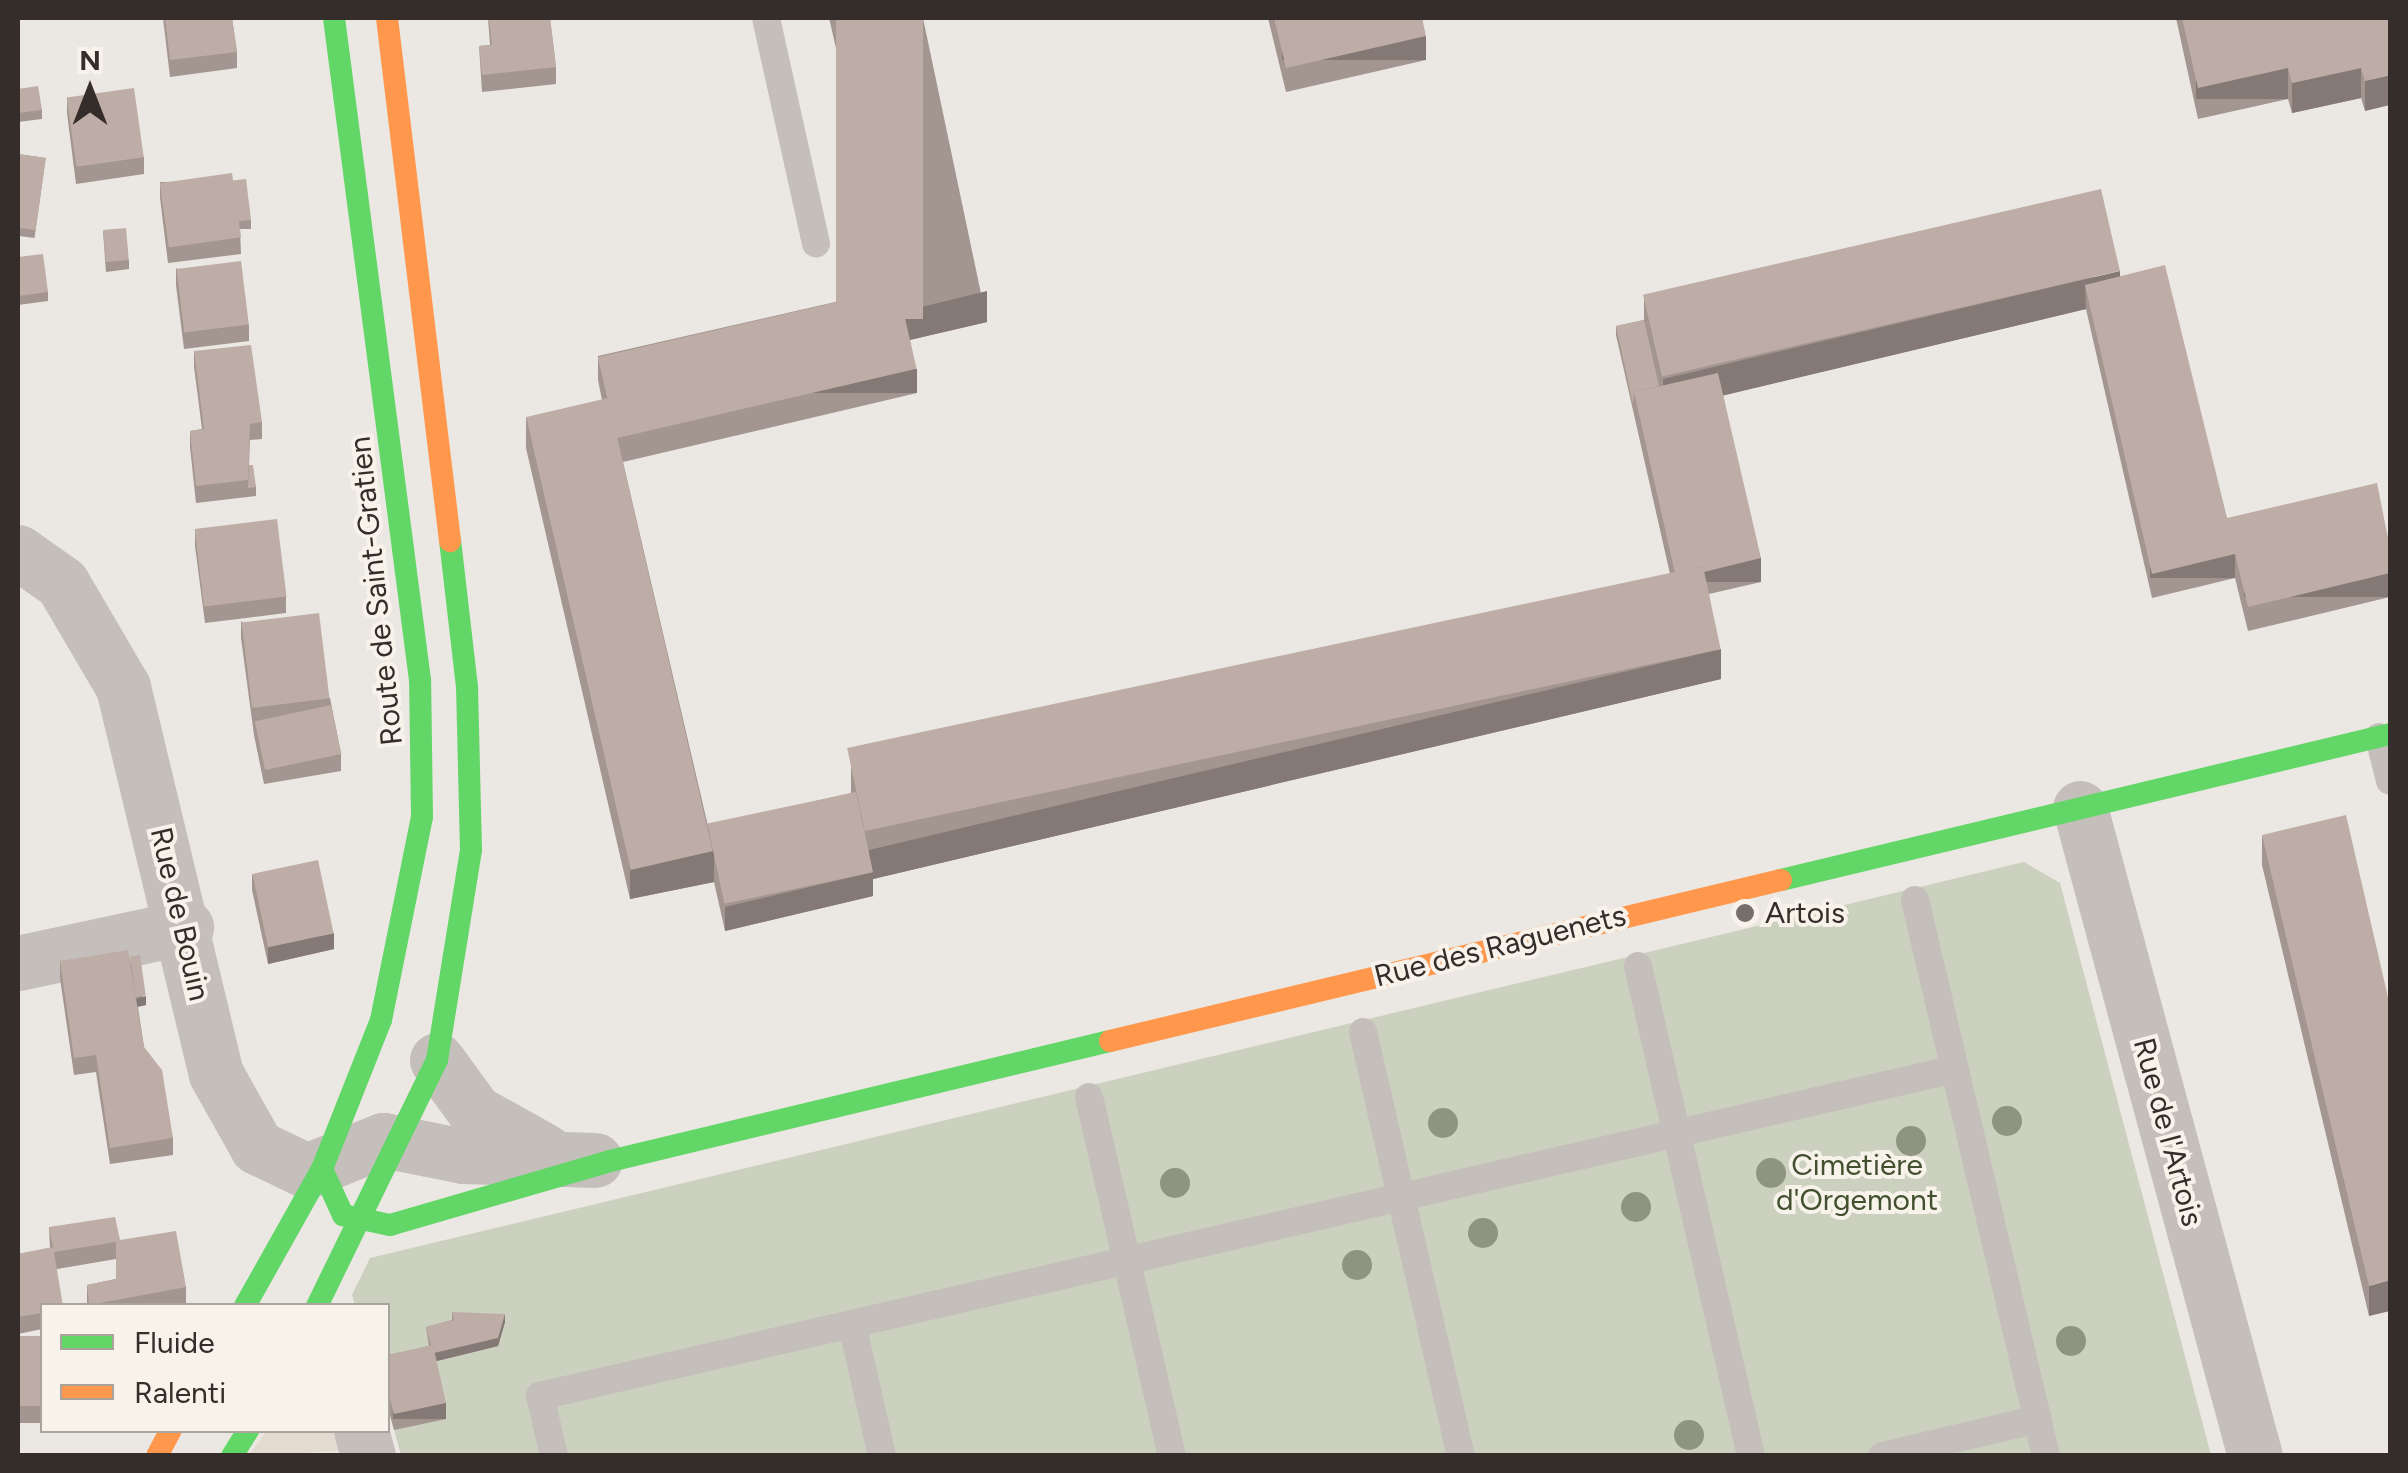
<!DOCTYPE html>
<meta charset="utf-8">
<style>
body{margin:0}
#map{position:relative;width:2408px;height:1473px;overflow:hidden;background:#ebe7e2;font-family:Figtree,sans-serif}
div>[style]{position:absolute}
.green>*{inset:0;background:#ccd0be}
.plaza>*{inset:0;background:#e4dbd0}
.lane>*{height:28px;margin:-14px;padding:0 14px;transform-origin:14px;border-radius:14px;background:#c4bfbb}
.street>*{height:55px;margin:-27.5px;padding:0 27.5px;transform-origin:27.5px;border-radius:27.5px;background:#c4bfbb}
.fast>*{height:22px;margin:-11px;padding:0 11px;transform-origin:11px;border-radius:11px;background:#63d668}
.slow>*{height:22px;margin:-11px;padding:0 11px;transform-origin:11px;border-radius:11px;background:#ff974d}
.trees>*{width:30px;height:30px;margin:-15px;border-radius:50%;background:#8f9480}
.wall>*{inset:0;background:#a3958f;transform-origin:0 0}
.shaded-wall>*{inset:0;background:#847974;transform-origin:0 0}
.building>*{inset:0;background:#bdada6;transform-origin:0 0}
.dots>*{width:28px;height:28px;translate:-50% -50%;box-sizing:border-box;border:5px solid #f7f2ea;border-radius:50%}
span{translate:-50% -50%;white-space:nowrap;text-align:center;line-height:1.15;-webkit-text-stroke:8px #f7f2ea;paint-order:stroke}
.street-label{font-size:30px;color:#352d29}
.poi-label{font-size:30px;color:#352d29}
.left{translate:0 -50%;text-align:left}
.park-label{font-size:30px;color:#435030}
.frame{position:absolute;inset:0;border:20px solid #352d29;pointer-events:none}
.legend{position:absolute;left:40px;top:1303px;width:350px;height:130px;box-sizing:border-box;background:#f7f2ea;border:2px solid #a9a39d;margin:0;padding:12px 18px;list-style:none;font-size:30px;color:#352d29}
.legend li{display:flex;align-items:center;gap:20px;height:50px}
.legend b{width:50px;border:2px solid #a9a39d}
.north{position:absolute;left:40px;top:40px;width:100px;height:100px;-webkit-text-stroke:8px #f7f2ea;paint-order:stroke;rotate:0deg;font-size:28px;font-weight:700;line-height:40px;text-align:center;color:#352d29}
.north::after{content:'';display:block;margin:auto;width:35px;height:45px;background:#352d29;clip-path:polygon(50% 0,100% 100%,50% 72%,0 100%)}
</style>
<div id="map">
<div class="green">
<div style="clip-path:polygon(2024px 862px,2060px 883px,2211px 1455px,401px 1455px,388px 1408px,388px 1306px,355px 1305px,352px 1295px,370px 1258px)"></div>
</div>
<div class="plaza">
<div style="clip-path:polygon(267px 1431px,344px 1431px,350px 1450px,248px 1456px)"></div>
</div>
<div class="lane">
<div style="left:766px;top:18px;width:231px;rotate:77.5deg"></div>
<div style="left:2379px;top:737px;width:45px;rotate:76deg"></div>
<div style="left:1915px;top:900px;width:571px;rotate:76.74deg"></div>
<div style="left:1638px;top:966px;width:503px;rotate:77.01deg"></div>
<div style="left:1363px;top:1032px;width:435px;rotate:77deg"></div>
<div style="left:1089px;top:1097px;width:368px;rotate:77deg"></div>
<div style="left:852px;top:1324px;width:135px;rotate:77.2deg"></div>
<div style="left:554px;top:1456px;width:62px;rotate:-103.1deg"></div>
<div style="left:540px;top:1396px;width:1452px;rotate:-13.01deg"></div>
<div style="left:1882px;top:1456px;width:160px;rotate:-13.3deg"></div>
</div>
<div class="street">
<div style="left:18px;top:552px;width:54px;rotate:35.2deg"></div>
<div style="left:62px;top:583px;width:121px;rotate:59.6deg"></div>
<div style="left:123px;top:687px;width:398px;rotate:76.5deg"></div>
<div style="left:216px;top:1074px;width:84px;rotate:60.7deg"></div>
<div style="left:257px;top:1147px;width:55px;rotate:25.6deg"></div>
<div style="left:307px;top:1171px;width:82px;rotate:-22.2deg"></div>
<div style="left:383px;top:1140px;width:82px;rotate:11.3deg"></div>
<div style="left:463px;top:1156px;width:132px;rotate:1.7deg"></div>
<div style="left:2080px;top:808px;width:671px;rotate:74.89deg"></div>
<div style="left:18px;top:963px;width:172px;rotate:-12.1deg"></div>
<div style="left:437px;top:1060px;width:64px;rotate:53.8deg"></div>
<div style="left:475px;top:1112px;width:80px;rotate:29.1deg"></div>
<div style="left:361px;top:1430px;width:27px;rotate:75deg"></div>
</div>
<div class="fast">
<div style="left:1781px;top:880px;width:626px;rotate:-13.48deg"></div>
<div style="left:322px;top:1169px;width:51px;rotate:65.5deg"></div>
<div style="left:343px;top:1215px;width:48px;rotate:12deg"></div>
<div style="left:390px;top:1225px;width:229px;rotate:-16.2deg"></div>
<div style="left:610px;top:1161px;width:514px;rotate:-13.5deg"></div>
<div style="left:245px;top:1306px;width:157px;rotate:-60.7deg"></div>
<div style="left:322px;top:1169px;width:160px;rotate:-68.4deg"></div>
<div style="left:381px;top:1020px;width:207px;rotate:-78.6deg"></div>
<div style="left:422px;top:817px;width:137px;rotate:-90.8deg"></div>
<div style="left:420px;top:680px;width:668px;rotate:-97.4deg"></div>
<div style="left:317px;top:1306px;width:274px;rotate:-64deg"></div>
<div style="left:437px;top:1060px;width:213px;rotate:-80.8deg"></div>
<div style="left:471px;top:850px;width:163px;rotate:-91.4deg"></div>
<div style="left:467px;top:687px;width:147px;rotate:-96.6deg"></div>
<div style="left:232px;top:1456px;width:31px;rotate:-58deg"></div>
</div>
<div class="slow">
<div style="left:387px;top:18px;width:527px;rotate:83.13deg"></div>
<div style="left:1110px;top:1041px;width:690px;rotate:-13.49deg"></div>
<div style="left:157px;top:1456px;width:30px;rotate:-62deg"></div>
</div>
<div class="trees">
<div style="left:2007px;top:1121px"></div>
<div style="left:1443px;top:1123px"></div>
<div style="left:1911px;top:1141px"></div>
<div style="left:1771px;top:1173px"></div>
<div style="left:1175px;top:1183px"></div>
<div style="left:1636px;top:1207px"></div>
<div style="left:1483px;top:1233px"></div>
<div style="left:1357px;top:1265px"></div>
<div style="left:2071px;top:1341px"></div>
<div style="left:1689px;top:1435px"></div>
</div>
<div class="wall">
<div style="clip-path:polygon(163px 18px,232px 18px,237px 52px,237px 68px,170px 77px)"></div>
<div style="clip-path:polygon(488px 18px,550px 18px,556px 67px,556px 84px,482px 92px,479px 46px,490px 45px)"></div>
<div style="clip-path:polygon(829px 18px,923px 18px,987px 322px,910px 340px,917px 393px,623px 462px,708px 826px,851px 793px,851px 764px,1670px 574px,1616px 335px,1616px 326px,1644px 320px,1644px 298px,2120px 276px,2227px 518px,2390px 548px,2390px 597px,2248px 631px,2235px 578px,2152px 598px,2086px 309px,1723px 395px,1761px 582px,1709px 594px,1721px 679px,873px 879px,873px 896px,725px 931px,714px 882px,630px 899px,526px 448px,526px 418px,602px 400px,598px 380px,598px 356px,892px 289px)"></div>
<div style="clip-path:polygon(1268px 18px,1422px 18px,1426px 60px,1286px 92px)"></div>
<div style="clip-path:polygon(2176px 18px,2390px 18px,2365px 111px,2361px 98px,2292px 113px,2288px 99px,2198px 119px)"></div>
<div style="clip-path:polygon(18px 89px,42px 110px,42px 119px,18px 122px)"></div>
<div style="clip-path:polygon(67px 97px,144px 157px,144px 174px,76px 184px,67px 113px)"></div>
<div style="left:18px;top:154px;width:28px;height:81px;rotate:8deg"></div>
<div style="clip-path:polygon(233px 181px,251px 220px,251px 229px,240px 229px,241px 254px,168px 263px,160px 198px,160px 182px)"></div>
<div style="clip-path:polygon(103px 231px,129px 260px,129px 269px,106px 272px)"></div>
<div style="clip-path:polygon(18px 257px,48px 292px,48px 301px,18px 305px)"></div>
<div style="clip-path:polygon(176px 268px,249px 325px,249px 341px,184px 349px,176px 285px)"></div>
<div style="clip-path:polygon(194px 351px,262px 422px,262px 439px,250px 440px,249px 465px,256px 487px,256px 496px,196px 503px,190px 447px,190px 431px,202px 429px,194px 367px)"></div>
<div style="clip-path:polygon(195px 529px,286px 596px,286px 613px,205px 623px,195px 546px)"></div>
<div style="clip-path:polygon(241px 621px,330px 698px,341px 754px,341px 771px,264px 784px,254px 735px,241px 638px)"></div>
<div style="clip-path:polygon(2262px 835px,2390px 1006px,2369px 1316px,2262px 865px)"></div>
<div style="clip-path:polygon(252px 874px,334px 949px,268px 964px,252px 890px)"></div>
<div style="clip-path:polygon(129px 958px,146px 1005px,138px 1007px,144px 1047px,173px 1138px,173px 1155px,110px 1164px,96px 1072px,74px 1075px,60px 978px,60px 961px)"></div>
<div style="clip-path:polygon(49px 1227px,120px 1240px,186px 1287px,186px 1304px,178px 1306px,87px 1306px,87px 1285px,116px 1279px,116px 1259px,57px 1269px,42px 1306px,42px 1329px,18px 1334px,18px 1254px,50px 1248px)"></div>
<div style="clip-path:polygon(452px 1312px,505px 1322px,498px 1346px,436px 1361px,446px 1419px,394px 1430px,388px 1408px,388px 1355px,429px 1346px,426px 1327px,452px 1320px)"></div>
<div style="left:42px;top:1336px;width:87px;height:24px;rotate:90deg"></div>
</div>
<div class="shaded-wall">
<div style="left:1426px;top:36px;width:24px;height:144px;rotate:90deg"></div>
<div style="left:2288px;top:68px;width:31px;height:92px;rotate:90deg"></div>
<div style="clip-path:polygon(2361px 68px,2361px 98px,2292px 113px,2292px 83px)"></div>
<div style="clip-path:polygon(2390px 75px,2390px 105px,2365px 111px,2365px 81px)"></div>
<div style="clip-path:polygon(2120px 271px,2120px 301px,2085px 285px,2086px 309px,1663px 410px,1663px 379px)"></div>
<div style="clip-path:polygon(987px 291px,987px 322px,905px 341px,905px 311px)"></div>
<div style="left:917px;top:369px;width:24px;height:309px;rotate:90deg"></div>
<div style="left:2235px;top:554px;width:24px;height:85px;rotate:90deg"></div>
<div style="left:1761px;top:558px;width:24px;height:86px;rotate:90deg"></div>
<div style="left:2390px;top:573px;width:24px;height:146px;rotate:90deg"></div>
<div style="clip-path:polygon(1721px 649px,1721px 679px,873px 879px,873px 896px,725px 931px,725px 907px,869px 873px,869px 850px)"></div>
<div style="clip-path:polygon(714px 851px,714px 882px,630px 899px,630px 869px)"></div>
<div style="clip-path:polygon(334px 933px,334px 949px,268px 964px,268px 947px)"></div>
<div style="clip-path:polygon(146px 996px,146px 1005px,135px 1007px,135px 999px)"></div>
<div style="clip-path:polygon(2390px 1280px,2390px 1311px,2369px 1316px,2369px 1286px)"></div>
<div style="clip-path:polygon(505px 1314px,505px 1322px,498px 1346px,433px 1362px,433px 1353px)"></div>
<div style="left:446px;top:1403px;width:16px;height:53px;rotate:90deg"></div>
</div>
<div class="building">
<div style="clip-path:polygon(165px 18px,232px 18px,237px 52px,170px 60px)"></div>
<div style="clip-path:polygon(489px 18px,550px 18px,556px 67px,482px 75px,479px 46px,492px 45px)"></div>
<div style="left:836px;top:18px;width:87px;height:301px"></div>
<div style="clip-path:polygon(1274px 18px,1422px 18px,1426px 36px,1286px 68px)"></div>
<div style="clip-path:polygon(2182px 18px,2390px 18px,2390px 75px,2365px 81px,2361px 68px,2292px 83px,2288px 68px,2198px 88px)"></div>
<div style="clip-path:polygon(38px 86px,42px 110px,18px 113px,18px 89px)"></div>
<div style="left:134px;top:88px;width:70px;height:68px;rotate:82deg"></div>
<div style="left:18px;top:154px;width:28px;height:73px;rotate:8deg"></div>
<div style="left:232px;top:173px;width:65px;height:73px;rotate:82deg"></div>
<div style="left:246px;top:179px;width:41px;height:13px;rotate:83deg"></div>
<div style="left:2101px;top:189px;width:84px;height:470px;rotate:77deg"></div>
<div style="left:126px;top:228px;width:32px;height:23px;rotate:85deg"></div>
<div style="clip-path:polygon(43px 254px,48px 292px,18px 296px,18px 257px)"></div>
<div style="left:241px;top:261px;width:64px;height:65px;rotate:83deg"></div>
<div style="clip-path:polygon(2165px 265px,2227px 518px,2377px 483px,2390px 548px,2390px 573px,2248px 607px,2235px 554px,2152px 574px,2085px 285px)"></div>
<div style="left:898px;top:288px;width:83px;height:308px;rotate:77deg"></div>
<div style="clip-path:polygon(1644px 320px,1659px 386px,1634px 392px,1633px 404px,1616px 326px)"></div>
<div style="clip-path:polygon(251px 345px,262px 422px,250px 424px,248px 480px,196px 486px,190px 431px,204px 429px,194px 351px)"></div>
<div style="clip-path:polygon(1718px 373px,1761px 558px,1704px 572px,1703px 566px,1675px 573px,1634px 392px)"></div>
<div style="left:608px;top:398px;width:465px;height:84px;rotate:77deg"></div>
<div style="clip-path:polygon(249px 465px,253px 465px,256px 487px,248px 488px)"></div>
<div style="left:277px;top:519px;width:78px;height:83px;rotate:83deg"></div>
<div style="left:1703px;top:566px;width:85px;height:875px;rotate:78deg"></div>
<div style="left:319px;top:613px;width:86px;height:78px;rotate:83deg"></div>
<div style="left:331px;top:705px;width:50px;height:78px;rotate:78deg"></div>
<div style="left:856px;top:792px;width:82px;height:152px;rotate:78deg"></div>
<div style="clip-path:polygon(2346px 815px,2390px 1006px,2390px 1280px,2369px 1286px,2262px 835px)"></div>
<div style="left:318px;top:860px;width:75px;height:67px;rotate:78deg"></div>
<div style="clip-path:polygon(128px 950px,144px 1047px,162px 1070px,173px 1138px,110px 1148px,96px 1055px,74px 1058px,60px 961px)"></div>
<div style="left:140px;top:955px;width:41px;height:10px;rotate:82deg"></div>
<div style="clip-path:polygon(115px 1217px,120px 1240px,176px 1231px,186px 1287px,89px 1305px,87px 1285px,116px 1279px,116px 1242px,54px 1252px,63px 1306px,42px 1306px,42px 1313px,18px 1317px,18px 1254px,53px 1247px,49px 1227px)"></div>
<div style="clip-path:polygon(452px 1312px,505px 1314px,498px 1338px,434px 1353px,433px 1345px,431px 1346px,426px 1327px,454px 1320px)"></div>
<div style="left:42px;top:1336px;width:70px;height:24px;rotate:90deg"></div>
<div style="clip-path:polygon(433px 1345px,446px 1403px,394px 1414px,388px 1391px,388px 1355px)"></div>
</div>
<div class="dots">
<div style="left:1745px;top:913px;background:#756e6a"></div>
</div>
<div class="street-label">
<span style="left:376px;top:591px;rotate:-96deg">Route de Saint-Gratien</span>
<span style="left:180px;top:914px;rotate:77deg">Rue de Bouin</span>
<span style="left:1500px;top:946px;rotate:-14deg">Rue des Raguenets</span>
<span style="left:2168px;top:1132px;rotate:75deg">Rue de l'Artois</span>
</div>
<div class="poi-label">
<span class="left" style="left:1765px;top:913px">Artois</span>
</div>
<div class="park-label">
<span style="left:1857px;top:1182px">Cimetière<br>d'Orgemont</span>
</div>
<div class="frame"></div>
<ul class="legend">
<li><b style="height:12px;background:#63d668"></b>Fluide</li>
<li><b style="height:12px;background:#ff974d"></b>Ralenti</li>
</ul>
<div class="north">N</div>
</div>
